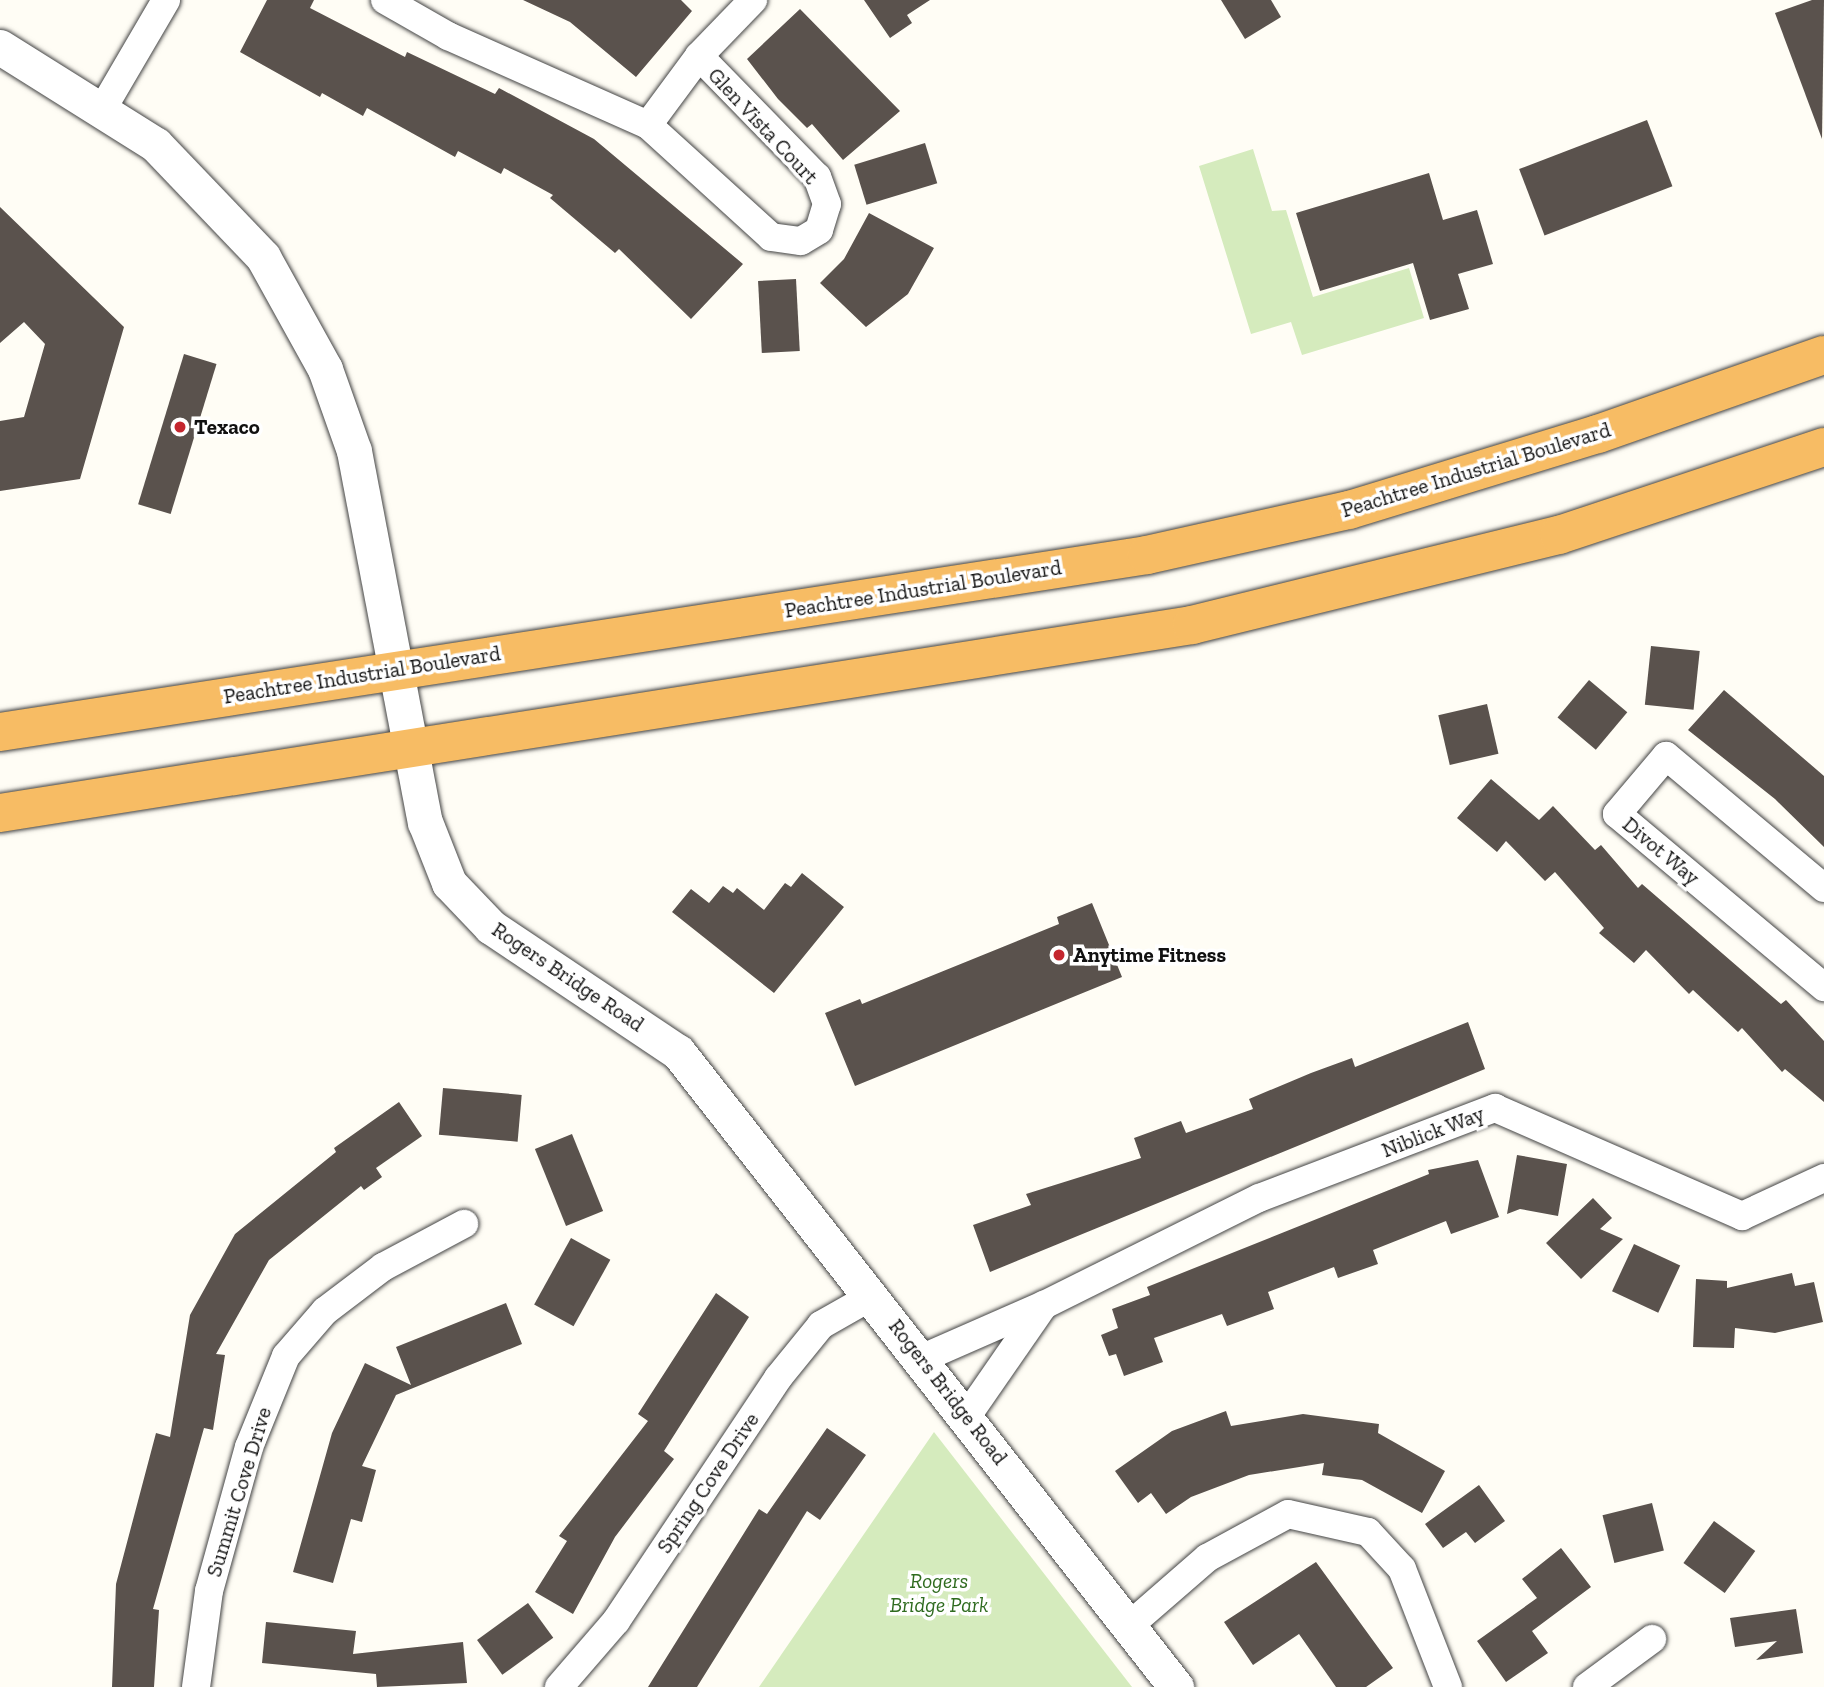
<!DOCTYPE html>
<style>
body{margin:0}
#map{position:relative;width:1824px;height:1687px;overflow:hidden;background:#fffdf5;font-family:"Zilla Slab",serif}
div>[style]{position:absolute}
.green>*{inset:0;background:#d5ebbd}
.building>*{inset:0;background:#5a524d;transform-origin:0 0}
.roads{filter:drop-shadow(0 0 2px #444) drop-shadow(0 0 2px #444)}
.minor>*{height:28px;margin:-14px;padding:0 14px;transform-origin:14px;border-radius:14px;background:#fff}
.tertiary>*{height:35px;margin:-17.5px;padding:0 17.5px;transform-origin:17.5px;border-radius:17.5px;background:#fff}
.trunk>*{height:38px;margin:-19px;padding:0 19px;transform-origin:19px;border-radius:19px;background:#f7bc64}
.dots>*{width:19px;height:19px;translate:-50% -50%;box-sizing:border-box;border:4px solid #fff;border-radius:50%}
span{translate:-50% -50%;white-space:nowrap;text-align:center;line-height:1.15;-webkit-text-stroke:7px #fff;paint-order:stroke}
.street-label{font-size:21px;color:#111}
.poi-label{font-size:21px;color:#111;font-weight:700}
.left{translate:0 -50%;text-align:left}
.park-label{font-size:21px;color:#2f6b1f;font-style:italic}
</style>
<div id="map">
<div class="green">
<div style="clip-path:polygon(1253px 149px,1272px 211px,1286px 210px,1313px 297px,1409px 268px,1424px 318px,1302px 355px,1291px 322px,1251px 334px,1199px 166px)"></div>
<div style="clip-path:polygon(934px 1432px,1132px 1687px,759px 1687px)"></div>
</div>
<div class="building">
<div style="clip-path:polygon(267px 0,314px 0,310px 8px,405px 57px,407px 52px,495px 94px,499px 88px,594px 139px,743px 264px,691px 319px,619px 249px,615px 253px,550px 198px,553px 195px,504px 168px,501px 174px,458px 151px,455px 157px,367px 108px,363px 116px,322px 93px,320px 97px,240px 52px)"></div>
<div style="clip-path:polygon(523px 0,681px 0,692px 11px,636px 77px,570px 22px)"></div>
<div style="clip-path:polygon(864px 0,930px 0,907px 15px,912px 23px,890px 38px)"></div>
<div style="clip-path:polygon(1221px 0,1271px 0,1281px 17px,1245px 39px)"></div>
<div style="clip-path:polygon(1812px 0,1824px 0,1822px 139px,1775px 13px)"></div>
<div style="clip-path:polygon(800px 9px,900px 111px,843px 160px,812px 124px,807px 128px,778px 99px,747px 59px)"></div>
<div style="left:1647px;top:120px;width:71px;height:137px;rotate:69deg"></div>
<div style="left:925px;top:143px;width:42px;height:74px;rotate:73deg"></div>
<div style="clip-path:polygon(1429px 173px,1443px 220px,1477px 210px,1493px 264px,1458px 274px,1469px 309px,1430px 320px,1413px 263px,1320px 291px,1296px 213px)"></div>
<div style="clip-path:polygon(0 207px,124px 327px,80px 479px,0 491px,0 421px,24px 417px,45px 344px,24px 322px,0 343px)"></div>
<div style="clip-path:polygon(869px 213px,934px 248px,908px 294px,866px 327px,820px 283px,844px 259px)"></div>
<div style="left:796px;top:279px;width:72px;height:38px;rotate:87deg"></div>
<div style="left:184px;top:354px;width:34px;height:157px;rotate:17deg"></div>
<div style="left:1651px;top:646px;width:49px;height:59px;rotate:6deg"></div>
<div style="left:1589px;top:680px;width:50px;height:49px;rotate:40deg"></div>
<div style="clip-path:polygon(1724px 690px,1824px 776px,1824px 847px,1775px 799px,1688px 730px)"></div>
<div style="left:1487px;top:704px;width:51px;height:50px;rotate:77deg"></div>
<div style="clip-path:polygon(1491px 779px,1539px 820px,1553px 806px,1595px 850px,1601px 845px,1638px 888px,1642px 884px,1781px 1004px,1786px 1000px,1824px 1041px,1824px 1102px,1785px 1069px,1782px 1072px,1742px 1028px,1738px 1032px,1693px 990px,1689px 994px,1646px 950px,1634px 963px,1599px 933px,1604px 928px,1555px 872px,1545px 881px,1506px 841px,1497px 852px,1457px 818px)"></div>
<div style="clip-path:polygon(802px 873px,844px 907px,774px 993px,672px 912px,691px 889px,709px 903px,723px 886px,733px 893px,737px 888px,764px 910px,785px 883px,791px 887px)"></div>
<div style="clip-path:polygon(1092px 903px,1122px 977px,855px 1086px,825px 1013px,860px 999px,862px 1004px,1059px 924px,1057px 917px)"></div>
<div style="clip-path:polygon(1468px 1022px,1485px 1069px,990px 1272px,973px 1225px,1031px 1205px,1026px 1194px,1141px 1158px,1134px 1138px,1181px 1121px,1186px 1133px,1253px 1109px,1249px 1099px,1311px 1073px,1352px 1058px,1355px 1067px)"></div>
<div style="left:443px;top:1088px;width:79px;height:47px;rotate:5deg"></div>
<div style="clip-path:polygon(399px 1102px,422px 1136px,376px 1168px,382px 1177px,364px 1190px,361px 1186px,269px 1260px,216px 1354px,225px 1355px,213px 1430px,204px 1428px,153px 1609px,159px 1610px,154px 1687px,112px 1687px,116px 1584px,156px 1433px,170px 1437px,190px 1315px,235px 1234px,336px 1152px,334px 1148px)"></div>
<div style="left:572px;top:1134px;width:83px;height:40px;rotate:68deg"></div>
<div style="clip-path:polygon(1517px 1155px,1567px 1164px,1558px 1216px,1520px 1209px,1507px 1214px)"></div>
<div style="clip-path:polygon(1478px 1160px,1499px 1217px,1451px 1234px,1446px 1221px,1373px 1250px,1378px 1264px,1338px 1278px,1334px 1267px,1268px 1292px,1274px 1309px,1227px 1326px,1222px 1314px,1154px 1338px,1163px 1362px,1124px 1376px,1116px 1354px,1109px 1356px,1101px 1335px,1118px 1328px,1112px 1309px,1150px 1295px,1147px 1287px,1429px 1174px,1428px 1170px)"></div>
<div style="clip-path:polygon(1593px 1198px,1612px 1218px,1600px 1229px,1623px 1239px,1581px 1279px,1546px 1243px)"></div>
<div style="left:571px;top:1238px;width:45px;height:76px;rotate:29deg"></div>
<div style="left:1634px;top:1244px;width:51px;height:52px;rotate:25deg"></div>
<div style="clip-path:polygon(1792px 1273px,1795px 1286px,1814px 1282px,1823px 1322px,1775px 1333px,1735px 1328px,1734px 1348px,1693px 1347px,1696px 1279px,1727px 1281px,1727px 1288px)"></div>
<div style="clip-path:polygon(716px 1293px,749px 1317px,664px 1451px,674px 1459px,615px 1537px,573px 1614px,535px 1592px,567px 1541px,559px 1536px,648px 1421px,638px 1414px)"></div>
<div style="clip-path:polygon(506px 1303px,522px 1344px,396px 1395px,362px 1466px,376px 1470px,362px 1522px,351px 1519px,333px 1583px,293px 1572px,332px 1433px,365px 1363px,411px 1385px,396px 1347px)"></div>
<div style="clip-path:polygon(1226px 1411px,1231px 1426px,1303px 1414px,1379px 1424px,1378px 1433px,1445px 1471px,1422px 1513px,1362px 1480px,1322px 1475px,1324px 1463px,1249px 1475px,1191px 1497px,1166px 1514px,1151px 1493px,1138px 1503px,1115px 1471px,1172px 1431px)"></div>
<div style="clip-path:polygon(827px 1428px,866px 1455px,820px 1520px,807px 1511px,697px 1687px,648px 1687px,759px 1509px,767px 1514px)"></div>
<div style="clip-path:polygon(1479px 1485px,1505px 1521px,1475px 1543px,1466px 1532px,1443px 1548px,1425px 1524px)"></div>
<div style="left:1652px;top:1503px;width:49px;height:51px;rotate:76deg"></div>
<div style="left:1714px;top:1521px;width:51px;height:52px;rotate:36deg"></div>
<div style="clip-path:polygon(1561px 1548px,1591px 1587px,1532px 1631px,1548px 1653px,1506px 1682px,1477px 1641px,1537px 1598px,1522px 1579px)"></div>
<div style="clip-path:polygon(1316px 1562px,1393px 1668px,1366px 1687px,1336px 1687px,1299px 1634px,1253px 1665px,1224px 1622px)"></div>
<div style="left:528px;top:1603px;width:43px;height:63px;rotate:54deg"></div>
<div style="clip-path:polygon(1796px 1609px,1803px 1653px,1756px 1660px,1777px 1641px,1735px 1647px,1730px 1618px)"></div>
<div style="clip-path:polygon(266px 1622px,356px 1631px,353px 1654px,463px 1642px,467px 1683px,377px 1687px,376px 1674px,262px 1663px)"></div>
</div>
<div class="roads">
<div class="minor">
<div style="left:385px;top:0;width:73px;rotate:29.7deg"></div>
<div style="left:448px;top:36px;width:219px;rotate:24deg"></div>
<div style="left:648px;top:125px;width:86px;rotate:-53.5deg"></div>
<div style="left:699px;top:56px;width:78px;rotate:-46deg"></div>
<div style="left:103px;top:108px;width:125px;rotate:-59.7deg"></div>
<div style="left:648px;top:125px;width:166px;rotate:42.3deg"></div>
<div style="left:771px;top:237px;width:30px;rotate:8deg"></div>
<div style="left:801px;top:241px;width:21px;rotate:-31deg"></div>
<div style="left:819px;top:230px;width:27px;rotate:-73deg"></div>
<div style="left:827px;top:204px;width:29px;rotate:-110deg"></div>
<div style="left:817px;top:177px;width:169px;rotate:-134.3deg"></div>
<div style="left:1824px;top:888px;width:206px;rotate:-140.1deg"></div>
<div style="left:1666px;top:756px;width:76px;rotate:130.2deg"></div>
<div style="left:1617px;top:814px;width:270px;rotate:39.9deg"></div>
<div style="left:923px;top:1358px;width:132px;rotate:-23.7deg"></div>
<div style="left:1044px;top:1305px;width:240px;rotate:-26.5deg"></div>
<div style="left:1259px;top:1198px;width:253px;rotate:-20.9deg"></div>
<div style="left:1495px;top:1108px;width:270px;rotate:23.6deg"></div>
<div style="left:1742px;top:1216px;width:90px;rotate:-24.9deg"></div>
<div style="left:967px;top:1416px;width:135px;rotate:-55.3deg"></div>
<div style="left:1130px;top:1625px;width:102px;rotate:-41deg"></div>
<div style="left:1207px;top:1558px;width:92px;rotate:-28.5deg"></div>
<div style="left:1288px;top:1514px;width:82px;rotate:12.7deg"></div>
<div style="left:1368px;top:1532px;width:50px;rotate:47.4deg"></div>
<div style="left:1402px;top:1569px;width:127px;rotate:68.7deg"></div>
<div style="left:196px;top:1687px;width:97px;rotate:-82.3deg"></div>
<div style="left:209px;top:1591px;width:149px;rotate:-74.5deg"></div>
<div style="left:249px;top:1447px;width:98px;rotate:-67.9deg"></div>
<div style="left:286px;top:1356px;width:60px;rotate:-49.1deg"></div>
<div style="left:325px;top:1311px;width:73px;rotate:-37.2deg"></div>
<div style="left:383px;top:1267px;width:92px;rotate:-28deg"></div>
<div style="left:559px;top:1687px;width:87px;rotate:-49.2deg"></div>
<div style="left:616px;top:1621px;width:292px;rotate:-56.3deg"></div>
<div style="left:778px;top:1378px;width:68px;rotate:-50.9deg"></div>
<div style="left:821px;top:1325px;width:59px;rotate:-29.6deg"></div>
<div style="left:1587px;top:1687px;width:81px;rotate:-36.4deg"></div>
</div>
<div class="tertiary">
<div style="left:0;top:47px;width:184px;rotate:32.1deg"></div>
<div style="left:156px;top:145px;width:155px;rotate:46.3deg"></div>
<div style="left:263px;top:257px;width:128px;rotate:61deg"></div>
<div style="left:325px;top:369px;width:87px;rotate:70.5deg"></div>
<div style="left:354px;top:451px;width:378px;rotate:79.2deg"></div>
<div style="left:425px;top:822px;width:66px;rotate:68.5deg"></div>
<div style="left:449px;top:883px;width:61px;rotate:46.3deg"></div>
<div style="left:491px;top:927px;width:225px;rotate:33.8deg"></div>
<div style="left:678px;top:1052px;width:807px;rotate:51.89deg"></div>
</div>
<div class="trunk">
<div style="left:0;top:732px;width:1161px;rotate:-8.77deg"></div>
<div style="left:1147px;top:555px;width:207px;rotate:-12.6deg"></div>
<div style="left:1349px;top:510px;width:260px;rotate:-17deg"></div>
<div style="left:1598px;top:434px;width:239px;rotate:-19.3deg"></div>
<div style="left:0;top:813px;width:1207px;rotate:-8.96deg"></div>
<div style="left:1192px;top:625px;width:378px;rotate:-13.8deg"></div>
<div style="left:1559px;top:535px;width:279px;rotate:-18.4deg"></div>
</div>
</div>
<div class="dots">
<div style="left:180px;top:427px;background:#c4262e"></div>
<div style="left:1059px;top:955px;background:#c4262e"></div>
</div>
<div class="street-label">
<span style="left:763px;top:126px;rotate:47deg">Glen Vista Court</span>
<span style="left:1476px;top:470px;rotate:-17deg">Peachtree Industrial Boulevard</span>
<span style="left:923px;top:589px;rotate:-9deg">Peachtree Industrial Boulevard</span>
<span style="left:362px;top:675px;rotate:-9deg">Peachtree Industrial Boulevard</span>
<span style="left:1661px;top:851px;rotate:40deg">Divot Way</span>
<span style="left:568px;top:977px;rotate:34deg">Rogers Bridge Road</span>
<span style="left:1433px;top:1132px;rotate:-21deg">Niblick Way</span>
<span style="left:948px;top:1392px;rotate:52deg">Rogers Bridge Road</span>
<span style="left:708px;top:1483px;rotate:-56deg">Spring Cove Drive</span>
<span style="left:239px;top:1492px;rotate:-73deg">Summit Cove Drive</span>
</div>
<div class="poi-label">
<span class="left" style="left:194px;top:427px">Texaco</span>
<span class="left" style="left:1073px;top:955px">Anytime Fitness</span>
</div>
<div class="park-label">
<span style="left:939px;top:1593px">Rogers<br>Bridge Park</span>
</div>
</div>
